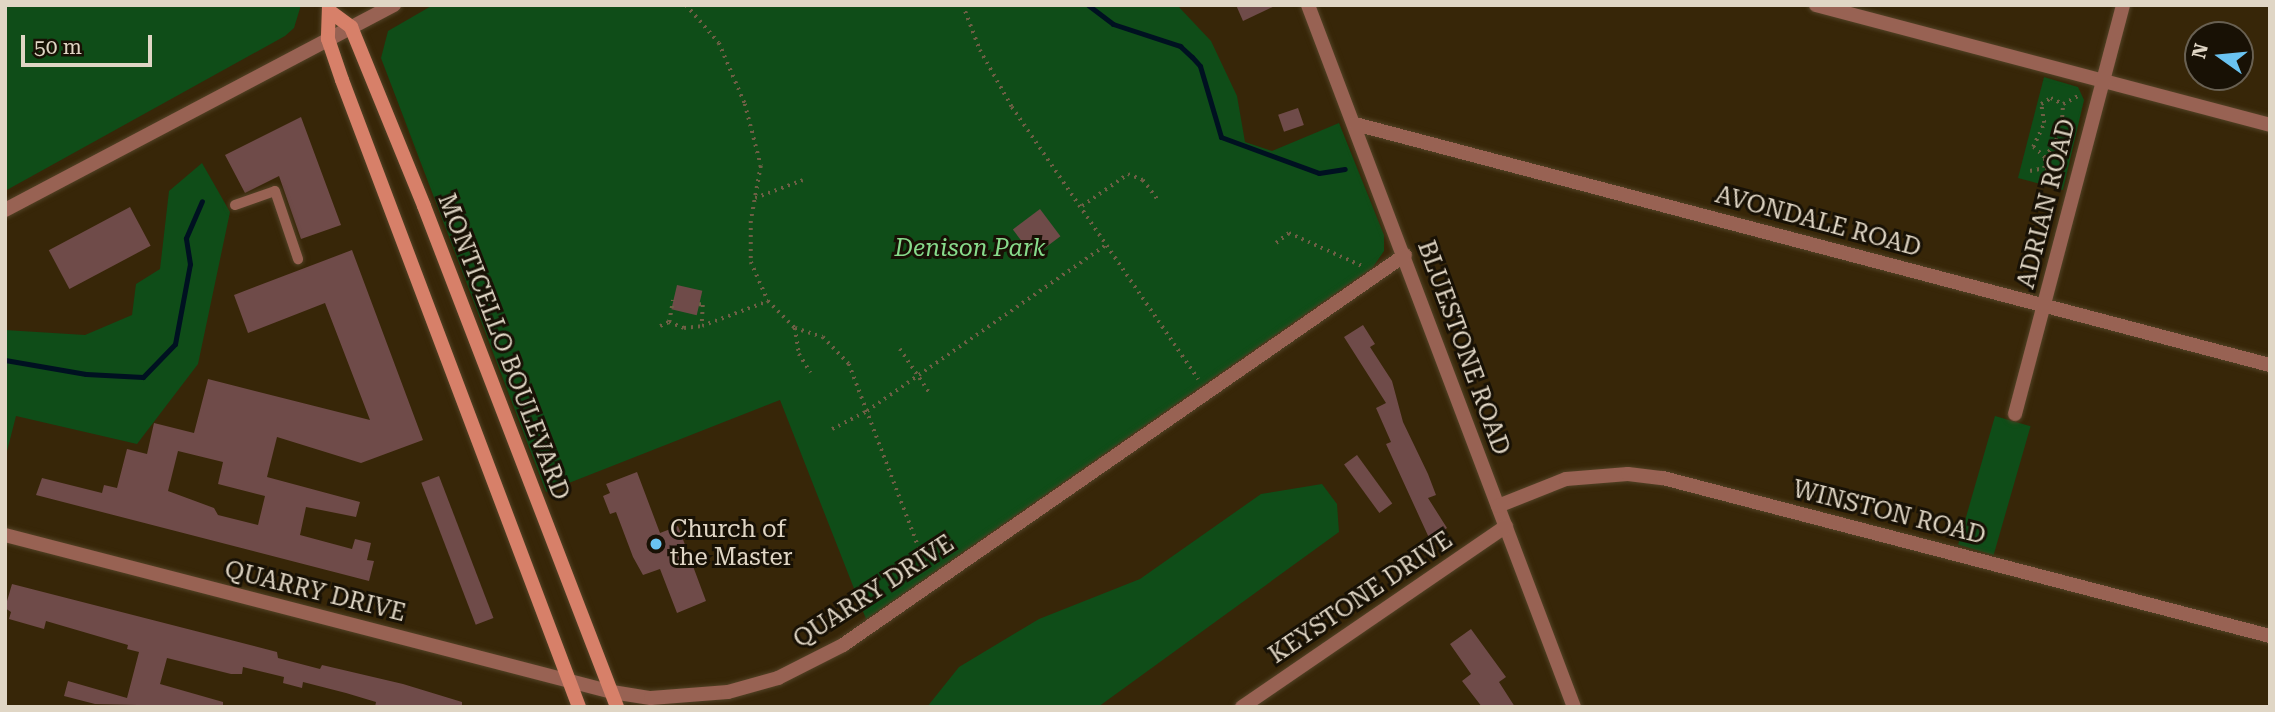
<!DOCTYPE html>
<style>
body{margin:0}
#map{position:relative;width:2275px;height:712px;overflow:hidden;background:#372608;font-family:"Roboto Serif",serif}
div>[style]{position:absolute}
.green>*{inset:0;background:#0f4d18;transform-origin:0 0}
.stream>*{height:5px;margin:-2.5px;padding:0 2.5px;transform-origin:2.5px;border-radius:2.5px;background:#001121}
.building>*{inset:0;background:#6f4b49;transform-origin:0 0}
.path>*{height:3.5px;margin-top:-1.75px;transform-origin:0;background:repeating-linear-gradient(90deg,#6e5f45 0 2px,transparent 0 7px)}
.roads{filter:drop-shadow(0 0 2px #524226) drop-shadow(0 0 2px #524226)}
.service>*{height:10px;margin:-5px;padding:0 5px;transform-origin:5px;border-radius:5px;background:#986253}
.minor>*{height:14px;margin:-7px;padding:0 7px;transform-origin:7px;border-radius:7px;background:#986253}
.tertiary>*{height:14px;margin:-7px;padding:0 7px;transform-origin:7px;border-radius:7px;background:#986253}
.secondary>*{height:14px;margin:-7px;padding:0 7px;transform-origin:7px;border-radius:7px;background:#d78069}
.dots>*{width:19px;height:19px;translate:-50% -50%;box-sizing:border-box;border:4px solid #181105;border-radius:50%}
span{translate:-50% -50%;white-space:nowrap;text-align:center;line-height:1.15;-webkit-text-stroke:6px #181105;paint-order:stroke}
.street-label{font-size:24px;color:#e0d6c5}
.park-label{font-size:24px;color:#87db8b;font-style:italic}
.poi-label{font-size:24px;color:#e0d6c5}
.left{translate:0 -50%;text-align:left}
.frame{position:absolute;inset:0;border:7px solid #e0d6c5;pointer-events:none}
.north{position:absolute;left:2184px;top:21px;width:70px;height:70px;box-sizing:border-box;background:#181105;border:2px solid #686052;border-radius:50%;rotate:285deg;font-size:19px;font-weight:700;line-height:28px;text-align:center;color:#e0d6c5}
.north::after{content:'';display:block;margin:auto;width:24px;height:32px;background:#6ac3f1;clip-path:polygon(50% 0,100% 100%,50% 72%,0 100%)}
.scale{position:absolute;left:21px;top:35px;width:131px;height:32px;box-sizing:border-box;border:4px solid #e0d6c5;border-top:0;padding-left:9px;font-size:21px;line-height:24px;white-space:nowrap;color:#e0d6c5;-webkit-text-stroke:5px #181105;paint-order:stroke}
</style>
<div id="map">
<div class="green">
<div style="clip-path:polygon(5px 5px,301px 5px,294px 28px,285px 36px,5px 191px)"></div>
<div style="clip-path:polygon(433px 5px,1177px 5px,1211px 41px,1237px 96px,1245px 142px,1272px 151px,1339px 123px,1384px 235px,1384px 251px,1373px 267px,866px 619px,780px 400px,546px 492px,381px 58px,388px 31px)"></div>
<div style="clip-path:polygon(2044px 77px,2078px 87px,2084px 100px,2063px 190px,2018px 178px)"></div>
<div style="clip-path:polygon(202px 163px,230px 212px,198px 364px,137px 444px,16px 416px,5px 459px,5px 330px,85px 335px,132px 315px,136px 284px,160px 269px,169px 191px)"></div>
<div style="left:1995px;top:416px;width:37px;height:134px;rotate:16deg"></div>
<div style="clip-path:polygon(1322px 484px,1337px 504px,1339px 532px,1098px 707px,927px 707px,959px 667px,1039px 619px,1140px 579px,1261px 494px)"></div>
</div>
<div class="stream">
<div style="left:1088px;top:5px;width:31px;rotate:37deg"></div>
<div style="left:1113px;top:24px;width:71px;rotate:18.2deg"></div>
<div style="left:1180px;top:46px;width:16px;rotate:43deg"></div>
<div style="left:1192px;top:57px;width:12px;rotate:48deg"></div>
<div style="left:1200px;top:66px;width:74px;rotate:73.5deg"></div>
<div style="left:1221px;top:137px;width:104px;rotate:20.2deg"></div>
<div style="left:1319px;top:173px;width:26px;rotate:-9deg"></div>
<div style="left:5px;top:360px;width:82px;rotate:9.8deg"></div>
<div style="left:86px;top:374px;width:57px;rotate:3deg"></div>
<div style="left:143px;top:377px;width:46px;rotate:-45.9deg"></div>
<div style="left:175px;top:344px;width:81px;rotate:-79.4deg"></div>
<div style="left:190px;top:264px;width:26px;rotate:-99deg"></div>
<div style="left:186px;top:238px;width:40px;rotate:-66.6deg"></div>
</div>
<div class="building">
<div style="clip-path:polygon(1236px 5px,1277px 5px,1243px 21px)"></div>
<div style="left:1298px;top:108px;width:18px;height:21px;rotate:71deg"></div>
<div style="clip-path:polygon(301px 117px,341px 225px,301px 239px,279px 176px,245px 193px,225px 155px)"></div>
<div style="left:130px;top:207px;width:44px;height:92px;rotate:62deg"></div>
<div style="left:1040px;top:209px;width:34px;height:34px;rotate:53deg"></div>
<div style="clip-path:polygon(evenodd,352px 250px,423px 440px,361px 463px,277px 437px,267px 477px,360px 502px,356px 517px,306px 507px,300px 535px,352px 549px,355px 539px,371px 543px,367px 560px,374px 561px,369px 581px,36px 495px,42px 478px,102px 493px,104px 485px,117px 488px,127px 449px,147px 454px,154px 423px,194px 433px,208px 379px,370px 420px,325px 303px,248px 333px,234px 295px,352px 250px,178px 451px,223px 462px,218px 484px,265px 496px,258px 525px,218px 515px,214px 508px,168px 491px,178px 451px)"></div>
<div style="left:677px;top:285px;width:26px;height:25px;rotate:13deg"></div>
<div style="clip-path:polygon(1363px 325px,1375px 344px,1370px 347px,1392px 381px,1403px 422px,1428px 474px,1436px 495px,1428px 498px,1447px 528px,1430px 540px,1386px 444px,1391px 442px,1376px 408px,1386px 403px,1344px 337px)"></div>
<div style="left:1357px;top:455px;width:60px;height:16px;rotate:54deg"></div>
<div style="clip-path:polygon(637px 472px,660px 533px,678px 526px,706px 601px,677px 613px,660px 569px,643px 575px,633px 557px,616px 512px,610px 514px,603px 496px,610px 493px,606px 484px)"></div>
<div style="left:439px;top:476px;width:152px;height:19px;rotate:69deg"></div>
<div style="clip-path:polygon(12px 584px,277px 652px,278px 658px,320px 669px,322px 665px,403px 684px,462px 702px,462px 707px,375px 707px,376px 702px,346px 693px,303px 682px,302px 688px,283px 683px,284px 677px,243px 667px,242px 674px,231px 674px,167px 658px,160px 684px,223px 702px,223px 707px,95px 704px,64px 696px,68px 681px,127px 698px,139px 652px,127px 649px,128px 645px,46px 621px,44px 629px,9px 619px,11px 612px,5px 608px)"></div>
<div style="clip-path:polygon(1471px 629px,1506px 677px,1499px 682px,1515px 707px,1482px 707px,1462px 681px,1471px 674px,1450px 644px)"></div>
</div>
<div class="path">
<div style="left:686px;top:5px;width:50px;rotate:49deg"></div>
<div style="left:719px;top:43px;width:66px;rotate:66.9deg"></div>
<div style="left:745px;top:104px;width:64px;rotate:75.5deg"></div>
<div style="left:761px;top:166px;width:56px;rotate:100.3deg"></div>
<div style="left:751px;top:221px;width:41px;rotate:90deg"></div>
<div style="left:751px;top:262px;width:43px;rotate:66.4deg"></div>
<div style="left:768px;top:301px;width:38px;rotate:45deg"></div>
<div style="left:795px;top:328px;width:26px;rotate:81deg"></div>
<div style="left:799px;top:354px;width:22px;rotate:58deg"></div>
<div style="left:963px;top:5px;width:48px;rotate:69.3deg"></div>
<div style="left:980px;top:50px;width:65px;rotate:60.7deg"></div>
<div style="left:1012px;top:107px;width:330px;rotate:55.6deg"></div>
<div style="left:2045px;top:158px;width:16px;rotate:-137deg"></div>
<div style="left:2033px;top:147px;width:26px;rotate:-65deg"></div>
<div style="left:2044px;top:123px;width:19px;rotate:-99deg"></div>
<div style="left:2041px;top:104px;width:12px;rotate:-31deg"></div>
<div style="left:2051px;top:98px;width:13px;rotate:27deg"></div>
<div style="left:2030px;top:171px;width:14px;rotate:-12deg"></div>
<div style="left:2060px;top:175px;width:17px;rotate:-156deg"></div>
<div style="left:2044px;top:168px;width:10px;rotate:-84deg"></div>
<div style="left:2045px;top:158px;width:31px;rotate:-59deg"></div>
<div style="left:2061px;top:131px;width:27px;rotate:-86deg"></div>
<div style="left:2063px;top:104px;width:19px;rotate:-28deg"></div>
<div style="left:755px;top:198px;width:51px;rotate:-20.6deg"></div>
<div style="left:1082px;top:206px;width:56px;rotate:-34.8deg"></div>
<div style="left:1128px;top:174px;width:16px;rotate:22deg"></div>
<div style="left:1143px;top:180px;width:25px;rotate:53deg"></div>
<div style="left:1276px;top:243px;width:16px;rotate:-38deg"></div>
<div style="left:1289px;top:233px;width:80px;rotate:24.3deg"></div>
<div style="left:699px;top:304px;width:4px;rotate:14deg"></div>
<div style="left:703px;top:305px;width:21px;rotate:93deg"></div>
<div style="left:669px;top:322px;width:22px;rotate:-80deg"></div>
<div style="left:660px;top:326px;width:10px;rotate:-24deg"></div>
<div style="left:669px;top:322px;width:16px;rotate:22deg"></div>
<div style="left:684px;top:328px;width:18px;rotate:-6deg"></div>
<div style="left:702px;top:326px;width:71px;rotate:-20.7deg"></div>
<div style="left:795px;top:328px;width:29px;rotate:18deg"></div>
<div style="left:823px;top:337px;width:37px;rotate:46deg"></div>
<div style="left:849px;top:364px;width:217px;rotate:69.2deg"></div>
<div style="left:900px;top:349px;width:52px;rotate:56deg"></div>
<div style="left:832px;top:429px;width:39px;rotate:-27deg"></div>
<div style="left:867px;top:411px;width:292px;rotate:-34.8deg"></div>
</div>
<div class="roads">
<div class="service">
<div style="left:235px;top:205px;width:42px;rotate:-19.3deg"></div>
<div style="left:275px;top:191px;width:72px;rotate:71.3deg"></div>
</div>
<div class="minor">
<div style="left:1308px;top:5px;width:751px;rotate:69.25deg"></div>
<div style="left:1816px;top:5px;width:470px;rotate:14.8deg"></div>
<div style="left:1355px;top:124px;width:946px;rotate:14.76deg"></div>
<div style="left:2015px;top:414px;width:423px;rotate:-75.2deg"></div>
<div style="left:1498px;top:506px;width:73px;rotate:-21.7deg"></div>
<div style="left:1566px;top:479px;width:62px;rotate:-4.6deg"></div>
<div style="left:1628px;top:474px;width:35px;rotate:7deg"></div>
<div style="left:1663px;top:478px;width:627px;rotate:14.59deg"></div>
<div style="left:5px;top:535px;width:627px;rotate:14.5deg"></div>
<div style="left:612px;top:692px;width:39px;rotate:9deg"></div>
<div style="left:651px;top:698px;width:77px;rotate:-4.5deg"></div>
<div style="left:728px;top:692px;width:52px;rotate:-15.6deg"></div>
<div style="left:778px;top:678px;width:73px;rotate:-26.9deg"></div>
<div style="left:843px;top:645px;width:684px;rotate:-34.76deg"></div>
<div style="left:1242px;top:707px;width:320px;rotate:-34.4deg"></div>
</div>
<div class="tertiary">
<div style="left:5px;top:210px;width:440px;rotate:-27.8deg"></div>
</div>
<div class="secondary">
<div style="left:329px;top:6px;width:33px;rotate:92deg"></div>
<div style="left:328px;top:39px;width:43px;rotate:71.1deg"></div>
<div style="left:342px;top:80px;width:670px;rotate:69.29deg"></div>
<div style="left:332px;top:13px;width:24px;rotate:36deg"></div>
<div style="left:351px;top:27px;width:193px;rotate:67.8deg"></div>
<div style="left:424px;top:206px;width:537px;rotate:68.93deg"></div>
</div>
</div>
<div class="dots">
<div style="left:656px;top:544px;background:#6ac3f1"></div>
</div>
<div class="street-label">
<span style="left:2047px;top:204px;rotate:-76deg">ADRIAN ROAD</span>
<span style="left:1818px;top:222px;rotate:15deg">AVONDALE ROAD</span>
<span style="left:503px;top:347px;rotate:69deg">MONTICELLO BOULEVARD</span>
<span style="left:1463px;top:348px;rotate:70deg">BLUESTONE ROAD</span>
<span style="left:1889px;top:513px;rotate:14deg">WINSTON ROAD</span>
<span style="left:315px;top:592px;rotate:14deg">QUARRY DRIVE</span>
<span style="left:874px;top:592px;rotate:-33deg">QUARRY DRIVE</span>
<span style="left:1361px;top:598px;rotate:-34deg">KEYSTONE DRIVE</span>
</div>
<div class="park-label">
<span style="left:970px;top:249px">Denison Park</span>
</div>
<div class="poi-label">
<span class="left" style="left:670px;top:544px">Church of<br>the Master</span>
</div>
<div class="frame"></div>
<div class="north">N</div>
<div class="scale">50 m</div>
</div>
